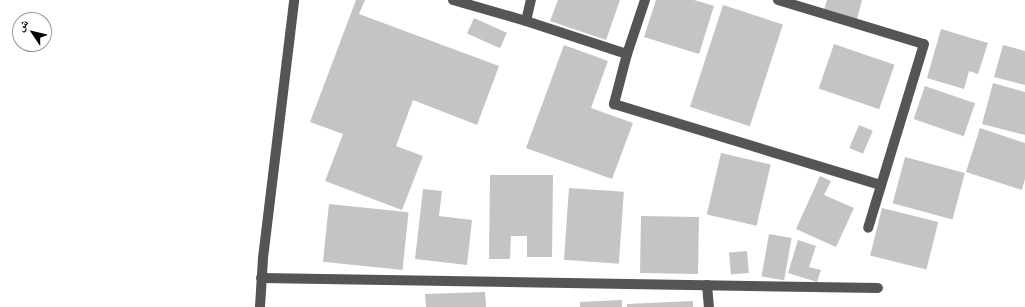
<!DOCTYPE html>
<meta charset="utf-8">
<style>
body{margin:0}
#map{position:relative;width:1025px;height:307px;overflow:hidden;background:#fff;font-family:"Work Sans","Noto Naskh Arabic",sans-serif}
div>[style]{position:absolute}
.building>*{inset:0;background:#c4c4c4;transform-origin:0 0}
.minor>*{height:10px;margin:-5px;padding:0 5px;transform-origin:5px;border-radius:5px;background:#555}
span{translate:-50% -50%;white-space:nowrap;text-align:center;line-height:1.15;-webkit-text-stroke:3.5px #fff;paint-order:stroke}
.north{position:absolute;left:12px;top:12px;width:40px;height:40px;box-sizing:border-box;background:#fff;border:1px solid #999;border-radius:50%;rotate:305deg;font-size:11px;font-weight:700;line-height:16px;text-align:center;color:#000}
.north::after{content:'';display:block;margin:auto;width:14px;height:18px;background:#000;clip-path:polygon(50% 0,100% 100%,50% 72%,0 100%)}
</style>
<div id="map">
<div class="building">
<div style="clip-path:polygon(356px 0,365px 0,359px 14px,499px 66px,477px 125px,413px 100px,396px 146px,423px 156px,402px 210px,325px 181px,343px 134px,310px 122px)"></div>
<div style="clip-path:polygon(558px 0,620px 0,606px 40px,550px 21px)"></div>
<div style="clip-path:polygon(656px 0,694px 0,714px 6px,699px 54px,644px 37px)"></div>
<div style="clip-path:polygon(827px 0,862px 0,857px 19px,824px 10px)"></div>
<div style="left:723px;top:5px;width:63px;height:107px;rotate:18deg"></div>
<div style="left:474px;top:18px;width:36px;height:17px;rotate:24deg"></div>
<div style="clip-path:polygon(941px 29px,988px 43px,978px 74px,969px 71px,964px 89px,927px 78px)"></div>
<div style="left:834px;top:44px;width:64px;height:47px;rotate:19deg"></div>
<div style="clip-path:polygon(564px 45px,608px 61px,591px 108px,633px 123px,612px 179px,526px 148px)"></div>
<div style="clip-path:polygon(1003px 45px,1025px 51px,1025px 85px,994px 77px)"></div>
<div style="clip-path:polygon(993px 83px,1025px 92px,1025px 135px,982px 124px)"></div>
<div style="left:925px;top:86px;width:53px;height:35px;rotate:19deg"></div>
<div style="left:859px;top:125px;width:15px;height:25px;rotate:23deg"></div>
<div style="clip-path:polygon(980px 128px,1025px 143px,1025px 179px,1022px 190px,966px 172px)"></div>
<div style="left:721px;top:153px;width:51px;height:63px;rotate:13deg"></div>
<div style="left:905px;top:157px;width:62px;height:48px;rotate:15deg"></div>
<div style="clip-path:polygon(490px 175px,553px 175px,552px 257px,527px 257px,527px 236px,511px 236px,510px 259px,489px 259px)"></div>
<div style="clip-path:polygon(820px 176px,831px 181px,824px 195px,854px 208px,836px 247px,796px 229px)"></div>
<div style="left:569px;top:188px;width:55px;height:72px;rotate:4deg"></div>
<div style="clip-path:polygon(423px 189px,442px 191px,439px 216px,472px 220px,467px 265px,415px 259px)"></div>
<div style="left:329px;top:204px;width:80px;height:58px;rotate:6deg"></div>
<div style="left:882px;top:208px;width:58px;height:49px;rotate:14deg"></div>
<div style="left:641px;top:216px;width:58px;height:57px;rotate:1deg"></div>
<div style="left:769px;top:234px;width:23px;height:43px;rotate:10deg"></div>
<div style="clip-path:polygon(798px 240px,816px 246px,809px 267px,821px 270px,817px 282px,788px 273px)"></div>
<div style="left:747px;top:251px;width:22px;height:18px;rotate:85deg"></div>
<div style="clip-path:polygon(485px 292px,486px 307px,426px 307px,425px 294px)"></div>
<div style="clip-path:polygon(622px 300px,622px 307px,580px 307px,580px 302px)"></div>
<div style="clip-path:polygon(693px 301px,693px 307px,627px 307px,627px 304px)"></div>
</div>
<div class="minor">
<div style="left:453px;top:0;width:76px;rotate:16deg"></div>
<div style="left:526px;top:21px;width:22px;rotate:-77deg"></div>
<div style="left:645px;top:0;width:57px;rotate:108.4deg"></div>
<div style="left:627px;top:54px;width:52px;rotate:104.6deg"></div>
<div style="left:614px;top:104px;width:279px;rotate:16.9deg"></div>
<div style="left:778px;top:0;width:152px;rotate:16.8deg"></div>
<div style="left:924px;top:44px;width:192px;rotate:106.9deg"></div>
<div style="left:526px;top:21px;width:106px;rotate:18.1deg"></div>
<div style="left:261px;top:278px;width:617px;rotate:0.93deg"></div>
<div style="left:707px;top:285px;width:22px;rotate:85deg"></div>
<div style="left:260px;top:307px;width:49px;rotate:-86.5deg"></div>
<div style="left:263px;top:258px;width:260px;rotate:-83.1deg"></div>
</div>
<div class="north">ش</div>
</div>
